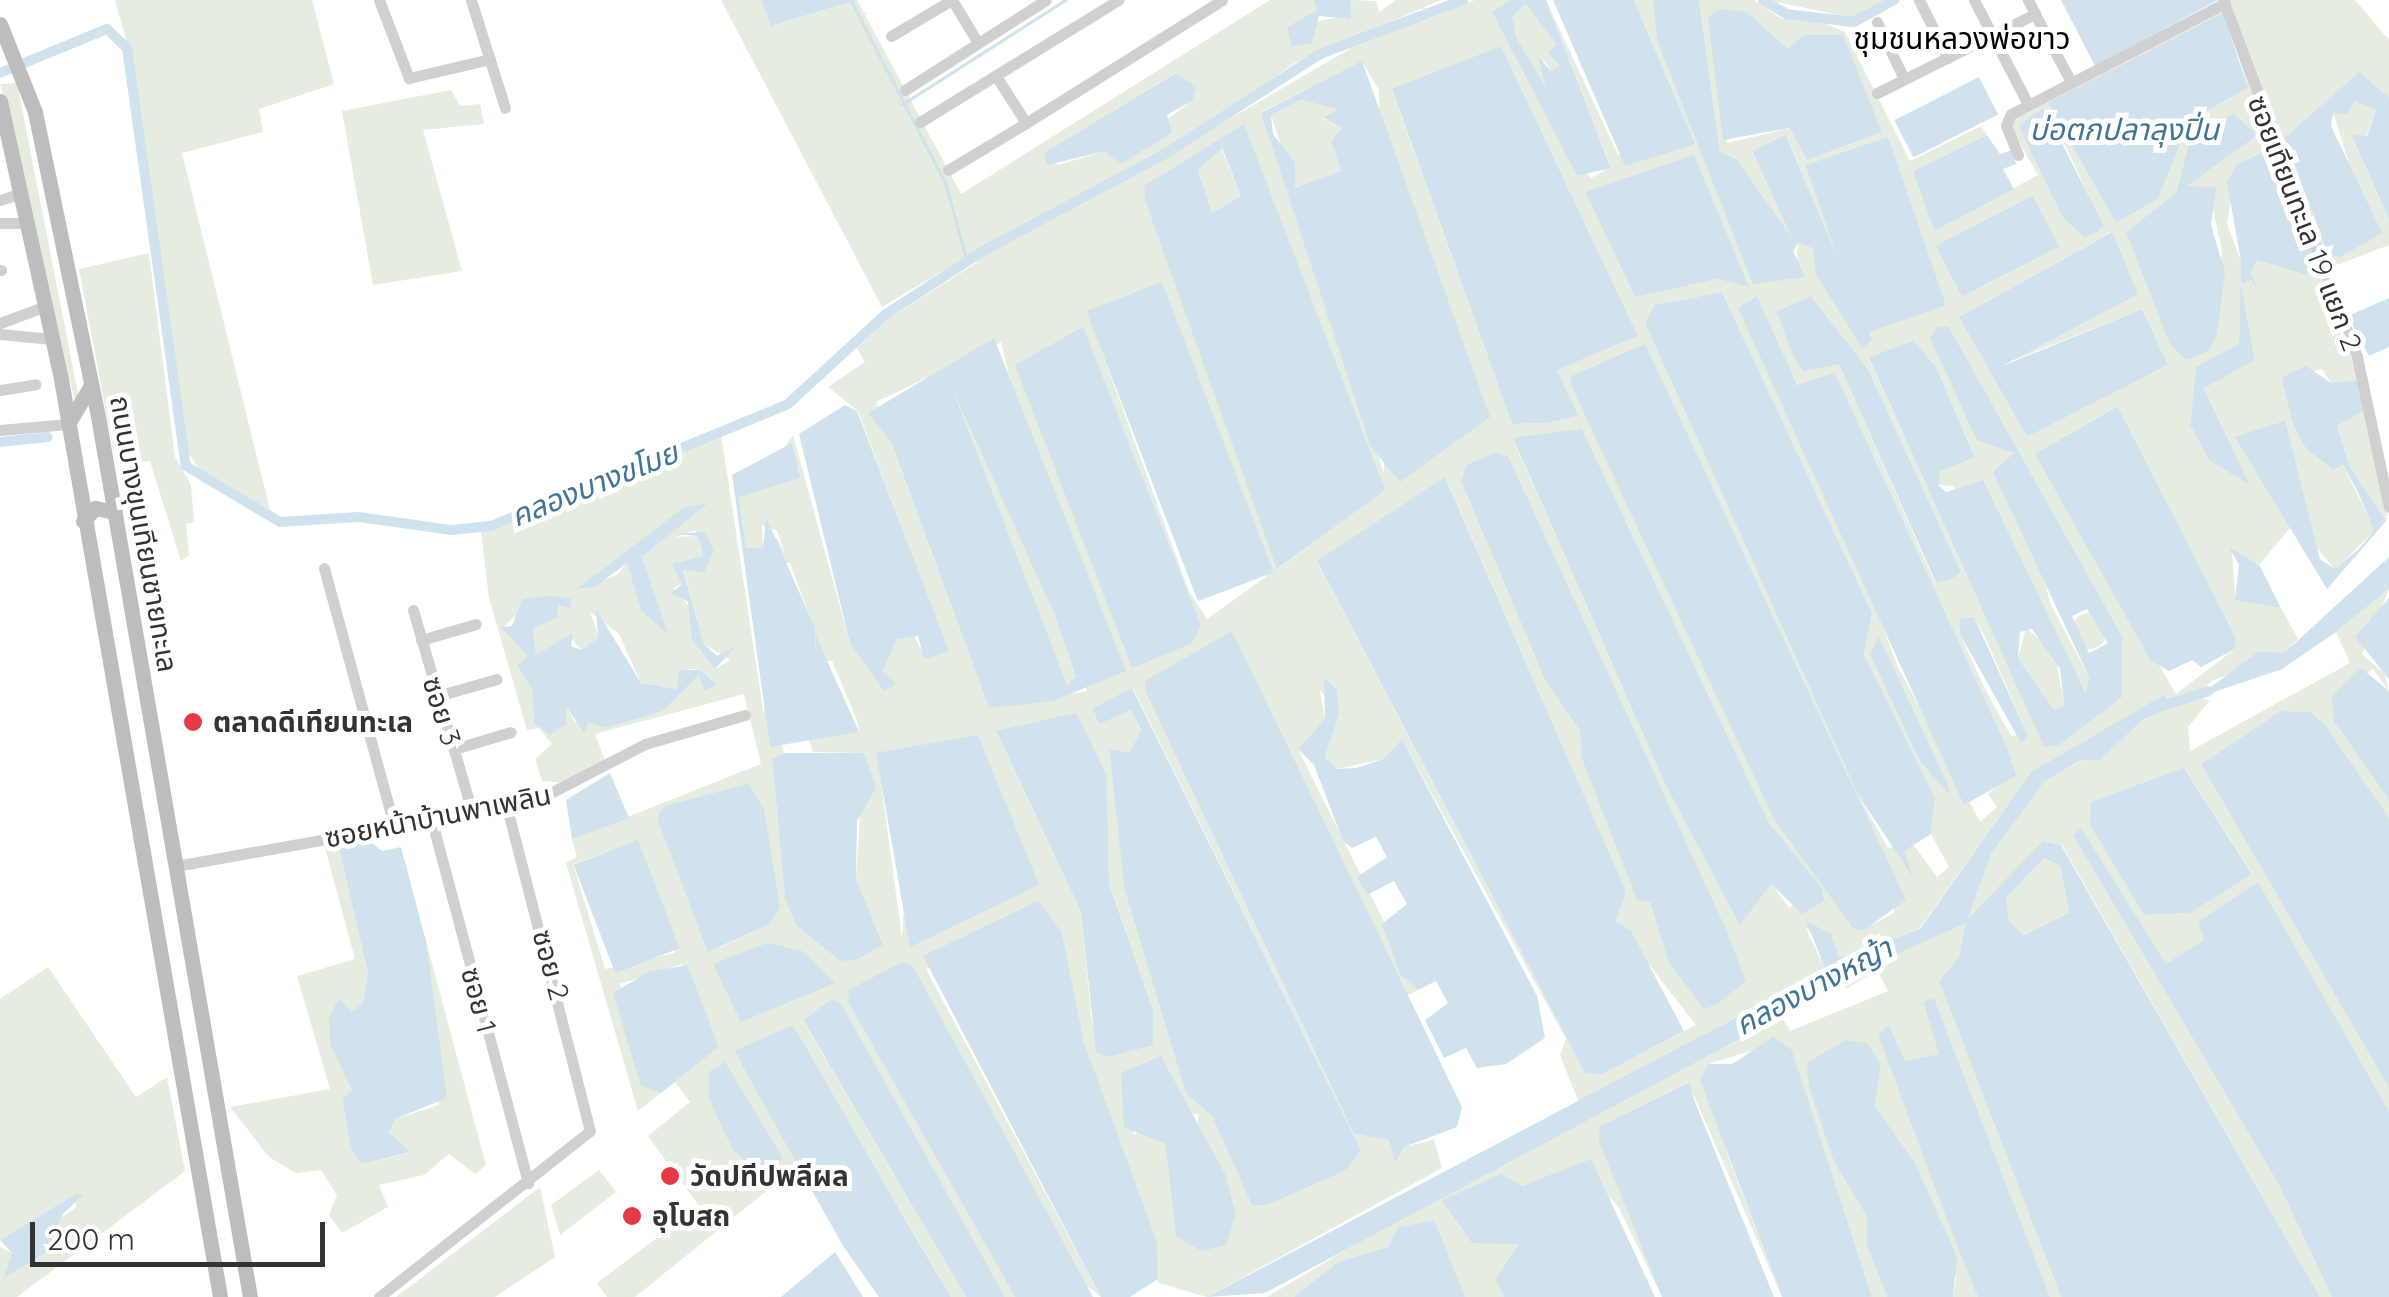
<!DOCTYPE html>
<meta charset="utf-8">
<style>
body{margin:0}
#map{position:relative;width:2389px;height:1297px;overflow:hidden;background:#fff;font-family:Quicksand,"Noto Sans Thai",sans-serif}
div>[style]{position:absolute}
.green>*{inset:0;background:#e6ecdf}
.round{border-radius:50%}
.water>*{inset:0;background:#cfe2ee;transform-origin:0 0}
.stream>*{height:2.5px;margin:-1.25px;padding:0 1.25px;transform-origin:1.25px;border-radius:1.25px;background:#cfe2ee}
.canal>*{height:10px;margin:-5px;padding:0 5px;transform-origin:5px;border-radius:5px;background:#cfe2ee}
.minor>*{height:11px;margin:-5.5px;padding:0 5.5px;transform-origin:5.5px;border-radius:5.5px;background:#d0d0d0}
.secondary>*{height:15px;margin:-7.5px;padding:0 7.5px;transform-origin:7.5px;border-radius:7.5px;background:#bdbdbd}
.dots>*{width:28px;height:28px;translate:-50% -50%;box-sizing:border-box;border:5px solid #fff;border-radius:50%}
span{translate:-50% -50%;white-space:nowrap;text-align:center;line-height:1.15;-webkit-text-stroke:10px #fff;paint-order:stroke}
.street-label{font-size:28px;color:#333}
.poi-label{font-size:28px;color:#333;font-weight:700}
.left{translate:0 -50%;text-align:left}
.neighbourhood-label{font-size:30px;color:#000}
.water-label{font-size:30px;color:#3f7597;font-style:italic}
.scale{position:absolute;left:30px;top:1222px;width:295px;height:45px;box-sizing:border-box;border:5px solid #333;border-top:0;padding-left:12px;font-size:30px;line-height:35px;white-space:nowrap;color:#333;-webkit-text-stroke:8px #fff;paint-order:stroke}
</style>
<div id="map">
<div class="green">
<div style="clip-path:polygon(115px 0,312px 0,334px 84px,259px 109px,263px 132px,182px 153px,270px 510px,207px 480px,180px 441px,131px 57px)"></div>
<div style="clip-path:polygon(evenodd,721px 0,761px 0,772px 26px,857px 0,961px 194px,1270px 0,1314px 0,1317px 10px,1287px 27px,1335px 18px,1350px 0,1376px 1px,1379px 12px,1396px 0,1441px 0,1295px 63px,1155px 162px,1374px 35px,1475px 0,1510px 0,1492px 12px,1562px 147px,1591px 178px,1611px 167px,1546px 0,1618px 155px,1695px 144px,1634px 0,1653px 0,1702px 150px,1797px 261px,1798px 242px,1813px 247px,1815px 260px,1833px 248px,1787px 136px,1752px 152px,1793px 239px,1720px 152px,1699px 0,1754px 0,1782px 19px,1807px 16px,1845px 32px,1910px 161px,1981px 126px,1987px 135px,1913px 171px,1934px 231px,2038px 175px,2010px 126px,2018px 116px,2224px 7px,2272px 147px,2236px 165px,2227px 224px,2241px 261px,2239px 345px,2196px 367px,2190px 425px,2209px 460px,2249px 483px,2204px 387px,2255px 360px,2241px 284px,2252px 279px,2260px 295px,2251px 272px,2257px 260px,2307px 275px,2317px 262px,2359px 380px,2331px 383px,2322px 369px,2281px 379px,2307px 450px,2332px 470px,2343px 465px,2375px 530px,2335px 570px,2312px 542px,2285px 422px,2236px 437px,2291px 527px,2256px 568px,2232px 549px,2235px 593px,2281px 608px,2298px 639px,2284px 653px,2211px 681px,2197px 698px,2210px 700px,2188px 727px,2190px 751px,2350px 663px,2336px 632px,2389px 589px,2362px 654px,2385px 674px,2389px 691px,2373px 669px,2332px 696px,2333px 720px,2389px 800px,2389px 818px,2310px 712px,2281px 711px,2201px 764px,2389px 1088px,2389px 1111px,2258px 883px,2205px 940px,2166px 964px,2081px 829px,2073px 835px,2279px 1185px,2332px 1297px,2320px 1297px,2062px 845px,2043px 841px,1967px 922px,1959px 957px,1939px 981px,2061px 1297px,2050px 1297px,1934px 998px,1923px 1003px,1940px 1054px,1905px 1061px,1889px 1025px,1978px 1297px,1953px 1297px,1956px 1278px,1914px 1161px,1875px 1106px,1881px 1065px,1845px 1040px,1808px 1063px,1834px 1162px,1867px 1217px,1866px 1244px,1887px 1297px,1872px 1297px,1792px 1050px,1761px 1048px,1708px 1064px,1728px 1156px,1782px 1297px,1688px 1082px,1600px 1126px,1662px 1297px,1619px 1208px,1582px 1166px,1521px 1186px,1518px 1243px,1495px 1279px,1504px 1297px,1465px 1297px,1433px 1220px,1398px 1227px,1388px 1247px,1338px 1262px,1294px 1297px,1267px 1297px,1458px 1183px,1780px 1014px,1790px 1031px,1888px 991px,1877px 970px,1846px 989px,1839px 979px,1967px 922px,1991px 854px,2044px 782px,2082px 760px,2100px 761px,2142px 720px,2170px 707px,2164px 696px,2031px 772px,1919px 929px,1839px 959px,1805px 927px,1825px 968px,1579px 1103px,1560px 1055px,1566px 1039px,1402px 739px,1383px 759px,1337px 769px,1325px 757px,1339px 715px,1320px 690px,1325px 719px,1298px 749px,1418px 990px,1407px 996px,1232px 632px,1146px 693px,1354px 1134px,1389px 1140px,1395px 1162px,1403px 1147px,1434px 1140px,1442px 1168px,1207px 1297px,1159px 1283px,1079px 1028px,1062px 933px,926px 969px,1101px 1297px,1085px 1284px,913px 966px,902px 962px,848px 1002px,1015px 1297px,1005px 1297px,832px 999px,803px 1021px,966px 1297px,951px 1297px,793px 1026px,734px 1052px,800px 1164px,635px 1297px,607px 1297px,597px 1283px,699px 1206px,648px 1136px,690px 1102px,675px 1082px,719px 1047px,682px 964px,620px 984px,641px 1086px,661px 1093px,638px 1111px,566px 863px,577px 857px,572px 839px,761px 764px,744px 694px,595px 734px,605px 760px,565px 783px,542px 781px,535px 759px,552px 744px,539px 728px,527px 730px,489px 598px,481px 531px,721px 434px,764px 716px,766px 641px,784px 723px,781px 738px,766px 719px,770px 746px,781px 740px,784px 753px,772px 760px,785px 899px,796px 925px,840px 961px,883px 945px,856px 879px,864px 753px,813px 752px,809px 740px,859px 732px,857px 720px,832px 661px,815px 662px,814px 628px,790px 563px,777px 563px,770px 548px,777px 538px,785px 554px,777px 530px,762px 526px,763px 548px,746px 548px,739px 497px,756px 491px,793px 435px,850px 643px,880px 680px,897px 639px,913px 633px,920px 648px,948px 652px,858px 411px,828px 387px,865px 362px,857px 348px,888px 319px,978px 262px,961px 260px,882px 307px,721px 0,1747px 12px,1788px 49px,1843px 36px,1882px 132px,1807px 160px,1791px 128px,1727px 143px,1747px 12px,721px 0,2227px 18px,2248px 88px,2189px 121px,2158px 199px,2116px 223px,2049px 104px,2227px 18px,721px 0,1501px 46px,1638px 336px,1557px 370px,1577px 416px,1546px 423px,1512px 424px,1392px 90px,1501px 46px,721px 0,1362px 62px,1379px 90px,1384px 473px,1261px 112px,1362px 62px,721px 0,1175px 73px,1192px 101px,1115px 157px,1105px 151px,1058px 165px,1043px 155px,1175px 73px,721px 0,2044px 108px,2067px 149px,2103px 226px,2063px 218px,2025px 140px,2044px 108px,721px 0,1244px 124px,1384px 490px,1278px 569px,1145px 201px,1144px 187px,1244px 124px,721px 0,2191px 135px,2258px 135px,2187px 186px,2213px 209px,2222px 251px,2216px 302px,2169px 343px,2126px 232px,2176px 193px,2191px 135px,721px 0,1888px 137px,1931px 271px,1946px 305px,1814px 164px,1888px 137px,721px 0,1694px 156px,1748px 286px,1718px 279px,1635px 297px,1585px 192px,1694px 156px,721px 0,2111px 232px,1999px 366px,2142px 309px,2168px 365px,2027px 437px,1959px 317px,2111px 232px,721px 0,1722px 292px,1872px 613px,1864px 654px,1935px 798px,1931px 834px,1949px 867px,1937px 877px,1913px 844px,1888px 848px,1858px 795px,1645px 323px,1654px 305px,1722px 292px,721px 0,1811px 296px,1868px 369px,1961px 572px,1935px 583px,1839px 364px,1794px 358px,1776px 311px,1811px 296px,721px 0,1089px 316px,1271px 573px,1207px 619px,1188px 589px,1089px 316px,721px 0,1937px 327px,1949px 327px,2122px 636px,2122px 697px,2060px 745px,2044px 746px,1869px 359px,1912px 340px,1936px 367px,1975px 456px,1941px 471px,1938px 485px,1953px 486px,2022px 563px,2086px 696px,2089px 677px,2050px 603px,2015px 454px,1984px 437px,1937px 327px,721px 0,1083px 328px,1201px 625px,1124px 650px,1083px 328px,721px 0,1001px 342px,1087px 691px,989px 708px,876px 402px,1001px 342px,721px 0,1645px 345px,1894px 878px,1894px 913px,1864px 929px,1829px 893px,1569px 377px,1645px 345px,721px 0,1787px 369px,1798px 385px,1833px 373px,2008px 750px,2004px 780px,1988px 794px,1997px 807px,1980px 822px,1897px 665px,1787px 369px,721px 0,2116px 406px,2235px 636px,2235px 649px,2176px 694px,2035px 454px,2116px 406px,721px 0,1582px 429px,1769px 823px,1821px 886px,1789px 908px,1771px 883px,1740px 924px,1664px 782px,1513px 439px,1582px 429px,721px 0,1496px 452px,1508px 456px,1745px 981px,1704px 1008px,1668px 961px,1650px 902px,1637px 899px,1581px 757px,1580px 731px,1545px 680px,1461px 481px,1466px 465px,1496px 452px,721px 0,1446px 478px,1625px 891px,1616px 922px,1696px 1025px,1601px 1075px,1585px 1073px,1317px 562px,1446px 478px,721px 0,705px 505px,642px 557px,667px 632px,641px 611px,627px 562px,617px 575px,579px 589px,684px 507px,705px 505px,721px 0,695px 530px,709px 556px,683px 568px,704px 644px,731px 660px,715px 669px,692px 640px,692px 610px,673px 588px,682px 584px,673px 564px,703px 557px,698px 536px,676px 537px,695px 530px,721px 0,566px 597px,533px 628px,536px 655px,571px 638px,581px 650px,599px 638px,590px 612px,619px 634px,641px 683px,677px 689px,680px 671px,689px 669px,701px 670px,715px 685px,704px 689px,699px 675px,663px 711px,638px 717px,575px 722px,566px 707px,550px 735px,534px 723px,532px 689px,517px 665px,529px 656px,503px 628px,530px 601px,566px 597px,721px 0,1974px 617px,1985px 637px,2028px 736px,2011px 736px,1984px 687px,1960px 634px,1974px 617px,721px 0,1133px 688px,1361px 1150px,1267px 1205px,1252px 1204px,1212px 1116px,1186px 1094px,1124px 888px,1109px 750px,1130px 754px,1141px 729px,1131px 710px,1110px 714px,1133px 688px,721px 0,1076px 714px,1107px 775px,1109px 882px,1153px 1010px,1092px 1024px,1081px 912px,996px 732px,1076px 714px,721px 0,914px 749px,902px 938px,877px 753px,914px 749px,721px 0,2185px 769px,2252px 873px,2190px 913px,2143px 915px,2092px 802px,2185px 769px,721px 0,665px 806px,780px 908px,770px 924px,719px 948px,665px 806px,721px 0,638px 841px,675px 953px,605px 969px,573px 864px,638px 841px,721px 0,1169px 1069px,1187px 1115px,1199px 1114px,1176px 1236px,1165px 1144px,1145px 1128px,1134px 1135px,1125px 1097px,1169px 1069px)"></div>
<div style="clip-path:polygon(1767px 0,1884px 0,1853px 18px)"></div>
<div style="clip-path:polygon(2228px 0,2355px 0,2389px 40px,2389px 97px,2359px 72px,2286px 138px,2316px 218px,2348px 160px,2333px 112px,2355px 101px,2376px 110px,2366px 136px,2351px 136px,2389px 219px,2389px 245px,2329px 268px)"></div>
<div style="clip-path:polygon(1526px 4px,1557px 43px,1560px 66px,1551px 71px,1543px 59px,1547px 88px,1517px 40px,1512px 17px)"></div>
<div style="clip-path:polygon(17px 83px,79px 399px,75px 401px,0 84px)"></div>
<div style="clip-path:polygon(451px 90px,460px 106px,480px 104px,484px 124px,423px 130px,462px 271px,373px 285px,342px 111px)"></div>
<div style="clip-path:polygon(1301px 100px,1340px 108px,1324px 119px,1342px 128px,1331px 141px,1341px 171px,1295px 188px,1271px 115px)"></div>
<div style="clip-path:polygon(1221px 148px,1241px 196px,1212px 213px,1198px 170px)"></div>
<div style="clip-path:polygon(149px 253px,175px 457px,191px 485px,194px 522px,186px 524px,189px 555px,181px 561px,150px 461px,116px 464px,79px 269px)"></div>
<div style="clip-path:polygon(954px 381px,1053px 611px,1076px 678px,1067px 685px,945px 388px)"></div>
<div style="clip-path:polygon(2368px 408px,2387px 512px,2386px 521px,2350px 467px,2337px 426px)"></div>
<div class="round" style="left:2071px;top:613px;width:36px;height:36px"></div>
<div style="clip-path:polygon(2026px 628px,2055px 652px,2064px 705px,2054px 710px,2018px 658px)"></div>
<div style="clip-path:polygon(379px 837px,339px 849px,368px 973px,363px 1003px,330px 1045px,353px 1091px,342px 1101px,351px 1149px,362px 1164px,409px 1153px,389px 1131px,395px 1119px,439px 1105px,426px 941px,486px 1165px,475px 1174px,449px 1154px,424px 1175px,379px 1185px,388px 1207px,342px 1233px,329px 1215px,337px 1195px,321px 1170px,296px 1173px,269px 1157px,230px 1107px,330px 1089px,297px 976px,355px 959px,324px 844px)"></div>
<div style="clip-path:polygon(2044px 858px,2060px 866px,2069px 914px,2024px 935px,2009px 920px,2006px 898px)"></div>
<div style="clip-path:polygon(48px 967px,136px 1097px,167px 1077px,185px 1171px,17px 1297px,0 1297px,0 1247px,13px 1253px,76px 1207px,75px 1194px,0 1240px,0 999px)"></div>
<div style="clip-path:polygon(599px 1170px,616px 1192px,560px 1235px,551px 1205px)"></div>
<div style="clip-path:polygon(540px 1187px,555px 1257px,495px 1297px,396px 1297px)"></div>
</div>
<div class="water">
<div style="clip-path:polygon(761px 0,857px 0,771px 26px)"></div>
<div style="clip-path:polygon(1314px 0,1350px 0,1351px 19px,1319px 16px,1312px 43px,1292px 47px,1287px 27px,1317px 10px)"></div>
<div style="clip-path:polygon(evenodd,1510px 0,1546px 0,1611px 168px,1577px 176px,1492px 12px,1510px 0,1526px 4px,1556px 43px,1549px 53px,1560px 66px,1551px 71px,1538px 57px,1546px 87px,1517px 39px,1512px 17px,1526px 4px)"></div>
<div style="clip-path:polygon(1553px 0,1634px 0,1695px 144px,1625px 166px)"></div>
<div style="clip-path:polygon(1653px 0,1699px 0,1720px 152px,1736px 159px,1792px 238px,1752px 151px,1786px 135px,1872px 340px,1862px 348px,1816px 274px,1813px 248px,1798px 243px,1793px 251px,1805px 277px,1753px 284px,1658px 43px)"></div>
<div style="clip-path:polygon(2061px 0,2218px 0,2095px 66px)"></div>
<div style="clip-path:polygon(1719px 9px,1747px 12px,1788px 49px,1803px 35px,1843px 35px,1882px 132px,1807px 160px,1790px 128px,1723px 140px,1708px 17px)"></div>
<div style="clip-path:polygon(2223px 13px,2248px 88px,2189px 121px,2158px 199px,2116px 223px,2048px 103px)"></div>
<div style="clip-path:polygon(1501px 46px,1638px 336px,1557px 370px,1578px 416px,1546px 423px,1512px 424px,1392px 89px)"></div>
<div style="clip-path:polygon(evenodd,1362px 61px,1490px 417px,1400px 482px,1371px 447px,1261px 113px,1362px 61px,1301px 100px,1338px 109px,1324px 118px,1342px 128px,1331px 141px,1341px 171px,1295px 188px,1295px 163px,1273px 134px,1271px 115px,1301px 100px)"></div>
<div style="clip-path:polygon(2359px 72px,2389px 97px,2389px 219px,2351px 135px,2367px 136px,2376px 110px,2355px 101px,2347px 114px,2333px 113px,2331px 126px,2382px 233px,2340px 257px,2328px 254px,2285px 138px)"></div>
<div style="clip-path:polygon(1176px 73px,1196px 87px,1192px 101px,1167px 115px,1172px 133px,1120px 164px,1105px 151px,1048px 165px,1043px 154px)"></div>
<div style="left:1979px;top:77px;width:42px;height:95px;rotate:63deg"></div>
<div style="clip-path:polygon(2044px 108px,2104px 226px,2096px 233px,2085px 237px,2063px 218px,2025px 140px,2019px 125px)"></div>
<div style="clip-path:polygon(2233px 114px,2258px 135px,2187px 186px,2216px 187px,2211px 225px,2225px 272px,2217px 334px,2209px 351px,2186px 360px,2169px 343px,2126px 232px,2176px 193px,2191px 135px)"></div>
<div style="clip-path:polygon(evenodd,1244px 124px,1385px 490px,1277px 569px,1145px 201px,1144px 186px,1244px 124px,1222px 148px,1241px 196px,1212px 213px,1198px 170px,1222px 148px)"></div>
<div style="clip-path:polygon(1987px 135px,2000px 154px,2012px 150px,2016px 164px,2003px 169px,2014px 189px,1934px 231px,1913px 171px)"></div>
<div style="left:1888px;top:137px;width:178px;height:87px;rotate:71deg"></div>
<div style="clip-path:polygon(2272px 147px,2317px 262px,2307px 275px,2257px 260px,2251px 272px,2261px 298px,2252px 280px,2241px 284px,2255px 360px,2204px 388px,2250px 485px,2209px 460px,2190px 425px,2196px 367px,2239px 344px,2241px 261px,2227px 183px,2236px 165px)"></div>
<div style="clip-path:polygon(1694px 155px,1749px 287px,1718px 279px,1635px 297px,1585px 192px)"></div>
<div style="left:2033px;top:196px;width:57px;height:109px;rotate:63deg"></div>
<div style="clip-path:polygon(2112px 232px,2138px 294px,2000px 367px,2142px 309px,2168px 365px,2027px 437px,1959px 317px)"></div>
<div style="left:1162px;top:282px;width:311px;height:81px;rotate:69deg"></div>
<div style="clip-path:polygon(1722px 292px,1872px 613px,1864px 654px,1935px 798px,1931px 834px,1904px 851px,1913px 877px,1858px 795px,1645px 323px,1654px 305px)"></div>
<div style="clip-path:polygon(1757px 296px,1797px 385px,1833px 373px,1840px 384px,2008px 750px,2016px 776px,1964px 805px,1738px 308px)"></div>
<div style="clip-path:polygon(1811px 296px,1868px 369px,1961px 572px,1952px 579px,1936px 583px,1839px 364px,1803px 371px,1794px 358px,1776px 311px)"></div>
<div style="clip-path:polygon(2389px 298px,2389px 347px,2369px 356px,2348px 316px)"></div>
<div style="clip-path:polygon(1083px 327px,1201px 625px,1192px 643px,1132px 668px,1015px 365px)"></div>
<div style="clip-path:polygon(evenodd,1938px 327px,1949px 327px,2122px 636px,2122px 697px,2060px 745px,2044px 747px,1869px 358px,1913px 340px,1936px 367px,1975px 457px,1941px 471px,1938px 485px,1946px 492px,1983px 480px,2086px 694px,2089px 677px,1993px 472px,2014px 453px,1977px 440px,1930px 338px,1938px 327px,2087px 609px,2108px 643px,2089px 653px,2072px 616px,2087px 609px,1938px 327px,2032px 629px,2060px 669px,2064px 705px,2054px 710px,2018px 658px,2020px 632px,2032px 629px)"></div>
<div style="clip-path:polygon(evenodd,994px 338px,1126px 671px,1053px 701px,989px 708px,891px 442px,868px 413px,994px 338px,949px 381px,1053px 611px,1076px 677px,1067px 685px,949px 381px)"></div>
<div style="clip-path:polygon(1645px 344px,1906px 900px,1864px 930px,1854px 929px,1774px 819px,1576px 396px,1569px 377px)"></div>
<div style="clip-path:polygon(2306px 366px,2331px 383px,2359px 380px,2368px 408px,2337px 426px,2350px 467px,2386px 521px,2327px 589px,2235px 437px,2285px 421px,2320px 559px,2335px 569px,2361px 547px,2374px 530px,2357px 490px,2343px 465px,2333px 470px,2307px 450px,2294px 426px,2281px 378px)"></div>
<div style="clip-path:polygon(845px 405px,857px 411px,949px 651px,924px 659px,918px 636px,897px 639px,883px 672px,896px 684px,884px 691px,850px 643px,799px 434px)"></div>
<div style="clip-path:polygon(2117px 406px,2235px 636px,2235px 649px,2201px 667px,2192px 660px,2169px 671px,2151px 661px,2035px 454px)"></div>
<div style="clip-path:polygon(1582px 429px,1769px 823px,1821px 886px,1824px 901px,1802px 914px,1771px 884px,1740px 925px,1664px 782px,1513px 438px)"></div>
<div style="clip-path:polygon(792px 443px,800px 478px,739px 497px,746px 548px,763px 548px,766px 517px,815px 628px,815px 662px,816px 636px,859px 732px,770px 747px,732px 475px)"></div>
<div style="clip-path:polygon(1496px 452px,1508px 456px,1724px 925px,1746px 981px,1716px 1005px,1704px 1009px,1668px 961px,1650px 902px,1637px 900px,1581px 757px,1580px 731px,1545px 680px,1461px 481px,1466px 465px)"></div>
<div style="clip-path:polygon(1445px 477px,1626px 892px,1616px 921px,1631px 931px,1684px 1031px,1601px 1075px,1585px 1073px,1317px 561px)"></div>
<div style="clip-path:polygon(707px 504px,642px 557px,668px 634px,641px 611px,627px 563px,596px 586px,577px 589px,684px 507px)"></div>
<div style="clip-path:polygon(704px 532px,714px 549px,704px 572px,683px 570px,704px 644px,717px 656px,735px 647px,715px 669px,692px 640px,688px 602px,671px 593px,682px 584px,672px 564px,703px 556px,698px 536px,673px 534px)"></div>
<div style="clip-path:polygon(2229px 547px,2260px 566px,2281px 608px,2235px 600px,2239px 565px)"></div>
<div style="clip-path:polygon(2389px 557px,2389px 589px,2336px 632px,2282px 669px,2196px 698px,2258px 652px,2284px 653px)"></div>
<div style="clip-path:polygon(549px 596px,571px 598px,571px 608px,558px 605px,557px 618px,533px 628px,536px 655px,573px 633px,571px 646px,581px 650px,598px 638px,596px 609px,641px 683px,677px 689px,679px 670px,701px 670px,716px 685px,704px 691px,699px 675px,663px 711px,605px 728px,589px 722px,584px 732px,566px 707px,566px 724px,550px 735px,534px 723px,532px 689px,517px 665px,528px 656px,501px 627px,512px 626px,522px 599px)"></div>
<div style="clip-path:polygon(2389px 598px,2389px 679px,2355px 637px)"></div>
<div style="clip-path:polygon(1974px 617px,2028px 736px,2021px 743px,1960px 634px,1960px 619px)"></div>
<div style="clip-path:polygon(1232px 631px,1462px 1107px,1457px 1127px,1404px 1147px,1395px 1163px,1389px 1140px,1354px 1134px,1146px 693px,1145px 681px)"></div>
<div style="clip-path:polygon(1879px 637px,1948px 785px,1950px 795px,1920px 761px,1870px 654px)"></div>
<div style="clip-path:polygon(2361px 668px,2389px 691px,2389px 800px,2333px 720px,2332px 696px)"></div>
<div style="clip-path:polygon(1324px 678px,1337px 690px,1339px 715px,1325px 757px,1337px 769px,1356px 768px,1383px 759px,1402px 739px,1537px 996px,1545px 1038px,1506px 1064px,1477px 1068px,1466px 1048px,1444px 1058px,1425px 1020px,1448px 1003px,1436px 981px,1418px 990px,1400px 974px,1382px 924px,1407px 904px,1394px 881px,1367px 895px,1357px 877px,1387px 857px,1376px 837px,1352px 848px,1343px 841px,1314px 765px,1298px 749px,1325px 719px)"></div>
<div style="clip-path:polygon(1132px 688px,1361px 1150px,1346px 1170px,1267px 1205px,1252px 1205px,1212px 1116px,1186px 1094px,1124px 888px,1109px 749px,1130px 753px,1141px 729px,1131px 710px,1099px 724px,1093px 708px)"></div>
<div style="clip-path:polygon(evenodd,2164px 695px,2171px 707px,2142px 720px,2100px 761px,2081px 760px,2044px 782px,1991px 854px,1968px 919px,2043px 841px,2061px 845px,2320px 1297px,2061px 1297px,1939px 981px,1959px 957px,1966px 923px,1795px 999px,1793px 1010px,1265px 1293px,1207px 1297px,1805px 981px,1825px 968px,1806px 921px,1831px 934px,1839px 958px,1920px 929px,2031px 772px,2164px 695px,2044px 858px,2060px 866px,2069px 913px,2024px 935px,2009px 920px,2006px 898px,2044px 858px)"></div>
<div style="clip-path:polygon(2281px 711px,2310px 712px,2324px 724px,2389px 818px,2389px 1088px,2201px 764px)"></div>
<div style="clip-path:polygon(1076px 713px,1107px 775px,1109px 883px,1153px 1010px,1153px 1045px,1107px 1057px,1096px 1052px,1081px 912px,996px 731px)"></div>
<div style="clip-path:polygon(978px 735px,1039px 885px,910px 947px,876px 753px)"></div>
<div style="clip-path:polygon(784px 753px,864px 753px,876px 788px,857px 821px,856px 879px,883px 945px,857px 959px,840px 961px,796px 925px,785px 899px,772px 759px)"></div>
<div style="clip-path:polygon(2184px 768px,2252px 874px,2190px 913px,2144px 915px,2090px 825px,2091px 802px)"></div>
<div style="clip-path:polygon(610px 773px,629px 818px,572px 839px,566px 800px)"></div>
<div style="clip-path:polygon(748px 784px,764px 809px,780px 908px,770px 924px,708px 952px,657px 818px,665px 806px)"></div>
<div style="clip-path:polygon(2081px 828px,2166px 964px,2204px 940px,2198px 922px,2258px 882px,2389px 1111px,2389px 1297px,2332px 1297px,2279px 1185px,2073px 835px)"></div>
<div style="clip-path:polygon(368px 840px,382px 851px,401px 847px,426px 941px,447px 1098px,395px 1119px,389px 1132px,410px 1152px,362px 1164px,351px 1149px,342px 1100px,352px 1090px,330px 1045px,329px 1017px,339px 999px,352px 1012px,363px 1003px,368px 973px,339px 849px)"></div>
<div style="left:638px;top:840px;width:116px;height:69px;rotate:69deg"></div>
<div style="clip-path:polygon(1038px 901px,1062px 933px,1084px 1043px,1157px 1242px,1158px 1279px,1130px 1297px,1101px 1297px,923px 956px)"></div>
<div style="clip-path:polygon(767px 943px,802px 951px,835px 983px,741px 1022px,713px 964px)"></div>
<div style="clip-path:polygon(902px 962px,913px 966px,1093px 1297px,1015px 1297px,848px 1002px,849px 990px)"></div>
<div style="clip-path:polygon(687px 965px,719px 1047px,661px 1093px,641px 1086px,613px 993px,648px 972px)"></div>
<div style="clip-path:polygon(1934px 998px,2050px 1297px,1978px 1297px,1949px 1225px,1878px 1034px,1889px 1025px,1905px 1061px,1939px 1054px,1923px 1002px)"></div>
<div style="clip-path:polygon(832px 999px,841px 1004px,1005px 1297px,966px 1297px,803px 1020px)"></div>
<div style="clip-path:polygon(793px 1025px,919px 1243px,951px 1297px,879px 1297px,843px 1246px,734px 1051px)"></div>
<div style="clip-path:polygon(1773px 1037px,1792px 1050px,1872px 1297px,1782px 1297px,1700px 1080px,1708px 1064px,1732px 1064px)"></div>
<div style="clip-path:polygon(1845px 1040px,1867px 1043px,1881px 1065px,1875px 1106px,1914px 1161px,1957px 1257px,1953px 1297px,1887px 1297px,1866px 1244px,1867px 1217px,1834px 1162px,1809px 1086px,1807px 1063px)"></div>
<div style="clip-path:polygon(1161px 1056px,1225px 1174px,1236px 1215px,1226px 1245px,1201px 1251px,1176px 1236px,1165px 1144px,1124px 1127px,1121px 1073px)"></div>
<div style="clip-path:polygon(725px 1062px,783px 1158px,761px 1178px,732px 1148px,709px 1099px,709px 1072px)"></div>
<div style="clip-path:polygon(1689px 1082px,1695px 1102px,1774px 1297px,1662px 1297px,1599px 1141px,1600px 1126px)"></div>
<div style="clip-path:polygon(1591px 1159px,1655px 1297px,1504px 1297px,1495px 1279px,1518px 1244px,1472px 1243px,1442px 1200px,1501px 1174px,1522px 1186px)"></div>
<div style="clip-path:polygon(75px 1194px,83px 1195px,63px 1214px,46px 1252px,4px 1278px,12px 1253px,0 1240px)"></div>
<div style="clip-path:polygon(1434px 1220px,1465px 1297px,1294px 1297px,1338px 1262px,1388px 1247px,1398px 1227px)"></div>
<div style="clip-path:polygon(835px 1252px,863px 1297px,781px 1297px)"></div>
</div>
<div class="stream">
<div style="left:851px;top:0;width:207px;rotate:62.7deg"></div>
<div style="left:946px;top:184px;width:80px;rotate:74.7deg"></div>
<div style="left:901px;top:105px;width:195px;rotate:-32.6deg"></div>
</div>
<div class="canal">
<div style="left:1763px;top:0;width:27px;rotate:31deg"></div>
<div style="left:1786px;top:14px;width:68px;rotate:6.7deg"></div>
<div style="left:1854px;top:22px;width:46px;rotate:-28.8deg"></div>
<div style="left:0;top:73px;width:116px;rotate:-22.4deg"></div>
<div style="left:107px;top:29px;width:28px;rotate:44deg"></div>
<div style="left:127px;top:48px;width:422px;rotate:82deg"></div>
<div style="left:186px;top:466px;width:109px;rotate:30.8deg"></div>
<div style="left:280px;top:522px;width:79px;rotate:-3.6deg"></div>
<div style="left:359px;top:517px;width:94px;rotate:8deg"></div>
<div style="left:452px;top:530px;width:39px;rotate:-6deg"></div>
<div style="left:491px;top:526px;width:321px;rotate:-22.3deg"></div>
<div style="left:788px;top:404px;width:133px;rotate:-42.6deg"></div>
<div style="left:886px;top:314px;width:118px;rotate:-32.9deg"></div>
<div style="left:985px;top:250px;width:204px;rotate:-28.1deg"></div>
<div style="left:1165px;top:154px;width:184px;rotate:-32.8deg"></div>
<div style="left:1320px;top:54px;width:153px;rotate:-20.7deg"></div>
<div style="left:0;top:442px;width:48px;rotate:-5.9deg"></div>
<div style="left:2159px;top:707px;width:52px;rotate:-17.7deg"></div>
</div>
<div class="minor">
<div style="left:379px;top:0;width:84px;rotate:69deg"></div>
<div style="left:409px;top:78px;width:83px;rotate:-13.2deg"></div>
<div style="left:471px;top:0;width:113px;rotate:72.5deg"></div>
<div style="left:952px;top:0;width:50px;rotate:58.8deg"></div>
<div style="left:1919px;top:0;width:65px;rotate:63.4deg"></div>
<div style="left:1974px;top:0;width:117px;rotate:62.6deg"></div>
<div style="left:2028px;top:0;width:16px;rotate:63deg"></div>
<div style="left:2223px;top:0;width:381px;rotate:69.4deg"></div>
<div style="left:2357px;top:357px;width:153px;rotate:78deg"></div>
<div style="left:1877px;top:22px;width:63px;rotate:64.7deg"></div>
<div style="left:891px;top:36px;width:69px;rotate:-30.7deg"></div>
<div style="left:996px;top:76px;width:56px;rotate:57.4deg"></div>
<div style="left:1026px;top:123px;width:231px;rotate:-32.1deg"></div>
<div style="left:905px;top:90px;width:167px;rotate:-32.6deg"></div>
<div style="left:1877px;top:93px;width:177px;rotate:-26.6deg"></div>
<div style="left:2035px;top:14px;width:77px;rotate:62.1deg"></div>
<div style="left:920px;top:122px;width:233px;rotate:-31.6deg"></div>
<div style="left:2018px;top:155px;width:32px;rotate:-112deg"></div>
<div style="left:2006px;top:125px;width:12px;rotate:-66deg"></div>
<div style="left:2011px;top:114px;width:241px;rotate:-27.4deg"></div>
<div style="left:948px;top:170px;width:91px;rotate:-31.1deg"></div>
<div style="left:0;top:200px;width:22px;rotate:-18deg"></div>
<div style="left:0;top:223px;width:26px"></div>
<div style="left:0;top:270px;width:1px"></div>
<div style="left:0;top:323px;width:49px;rotate:-20.3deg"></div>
<div style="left:0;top:334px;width:52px;rotate:5.5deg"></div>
<div style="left:0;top:390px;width:36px;rotate:-9deg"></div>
<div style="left:0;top:430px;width:68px;rotate:-5deg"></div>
<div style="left:324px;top:568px;width:266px;rotate:74.8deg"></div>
<div style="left:413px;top:610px;width:210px;rotate:73.7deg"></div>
<div style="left:421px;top:640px;width:57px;rotate:-16.2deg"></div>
<div style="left:437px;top:696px;width:62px;rotate:-15.8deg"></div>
<div style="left:454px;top:749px;width:59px;rotate:-16.6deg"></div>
<div style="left:431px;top:818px;width:378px;rotate:75.1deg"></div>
<div style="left:176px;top:866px;width:363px;rotate:-10.2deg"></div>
<div style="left:533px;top:802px;width:126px;rotate:-27.4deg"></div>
<div style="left:645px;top:744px;width:104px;rotate:-16.2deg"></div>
<div style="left:379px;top:1297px;width:268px;rotate:-38.2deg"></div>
<div style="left:590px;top:1131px;width:334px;rotate:-104.4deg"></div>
</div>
<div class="secondary">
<div style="left:0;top:24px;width:95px;rotate:68.3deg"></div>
<div style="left:35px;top:112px;width:317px;rotate:78.3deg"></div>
<div style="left:99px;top:422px;width:888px;rotate:80.21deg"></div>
<div style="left:0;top:101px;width:285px;rotate:77.6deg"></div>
<div style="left:61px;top:379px;width:932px;rotate:80.17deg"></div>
<div style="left:68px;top:424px;width:43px;rotate:-59.3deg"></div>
<div style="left:83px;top:521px;width:18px;rotate:-47deg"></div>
<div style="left:95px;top:508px;width:20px;rotate:11deg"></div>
</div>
<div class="dots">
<div style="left:193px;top:722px;background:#e63946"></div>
<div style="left:670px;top:1176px;background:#e63946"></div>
<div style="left:632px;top:1216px;background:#e63946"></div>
</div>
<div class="street-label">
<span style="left:2305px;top:223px;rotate:69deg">ซอยเทียนทะเล 19 แยก 2</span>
<span style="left:144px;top:534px;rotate:80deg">ถนนบางขุนเทียนชายทะเล</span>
<span style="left:442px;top:711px;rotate:73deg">ซอย 3</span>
<span style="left:438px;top:816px;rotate:-11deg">ซอยหน้าบ้านพาเพลิน</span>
<span style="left:551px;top:965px;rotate:75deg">ซอย 2</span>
<span style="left:479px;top:1000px;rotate:75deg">ซอย 1</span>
</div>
<div class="poi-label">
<span class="left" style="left:213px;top:722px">ตลาดดีเทียนทะเล</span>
<span class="left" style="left:690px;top:1176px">วัดปทีปพลีผล</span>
<span class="left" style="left:652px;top:1216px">อุโบสถ</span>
</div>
<div class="neighbourhood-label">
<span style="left:1962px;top:38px">ชุมชนหลวงพ่อขาว</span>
</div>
<div class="water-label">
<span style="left:2124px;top:129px">บ่อตกปลาลุงปิ่น</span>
<span style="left:594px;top:484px;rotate:-22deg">คลองบางขโมย</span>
<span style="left:1813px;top:986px;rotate:-28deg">คลองบางหญ้า</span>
</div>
<div class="scale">200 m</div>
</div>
